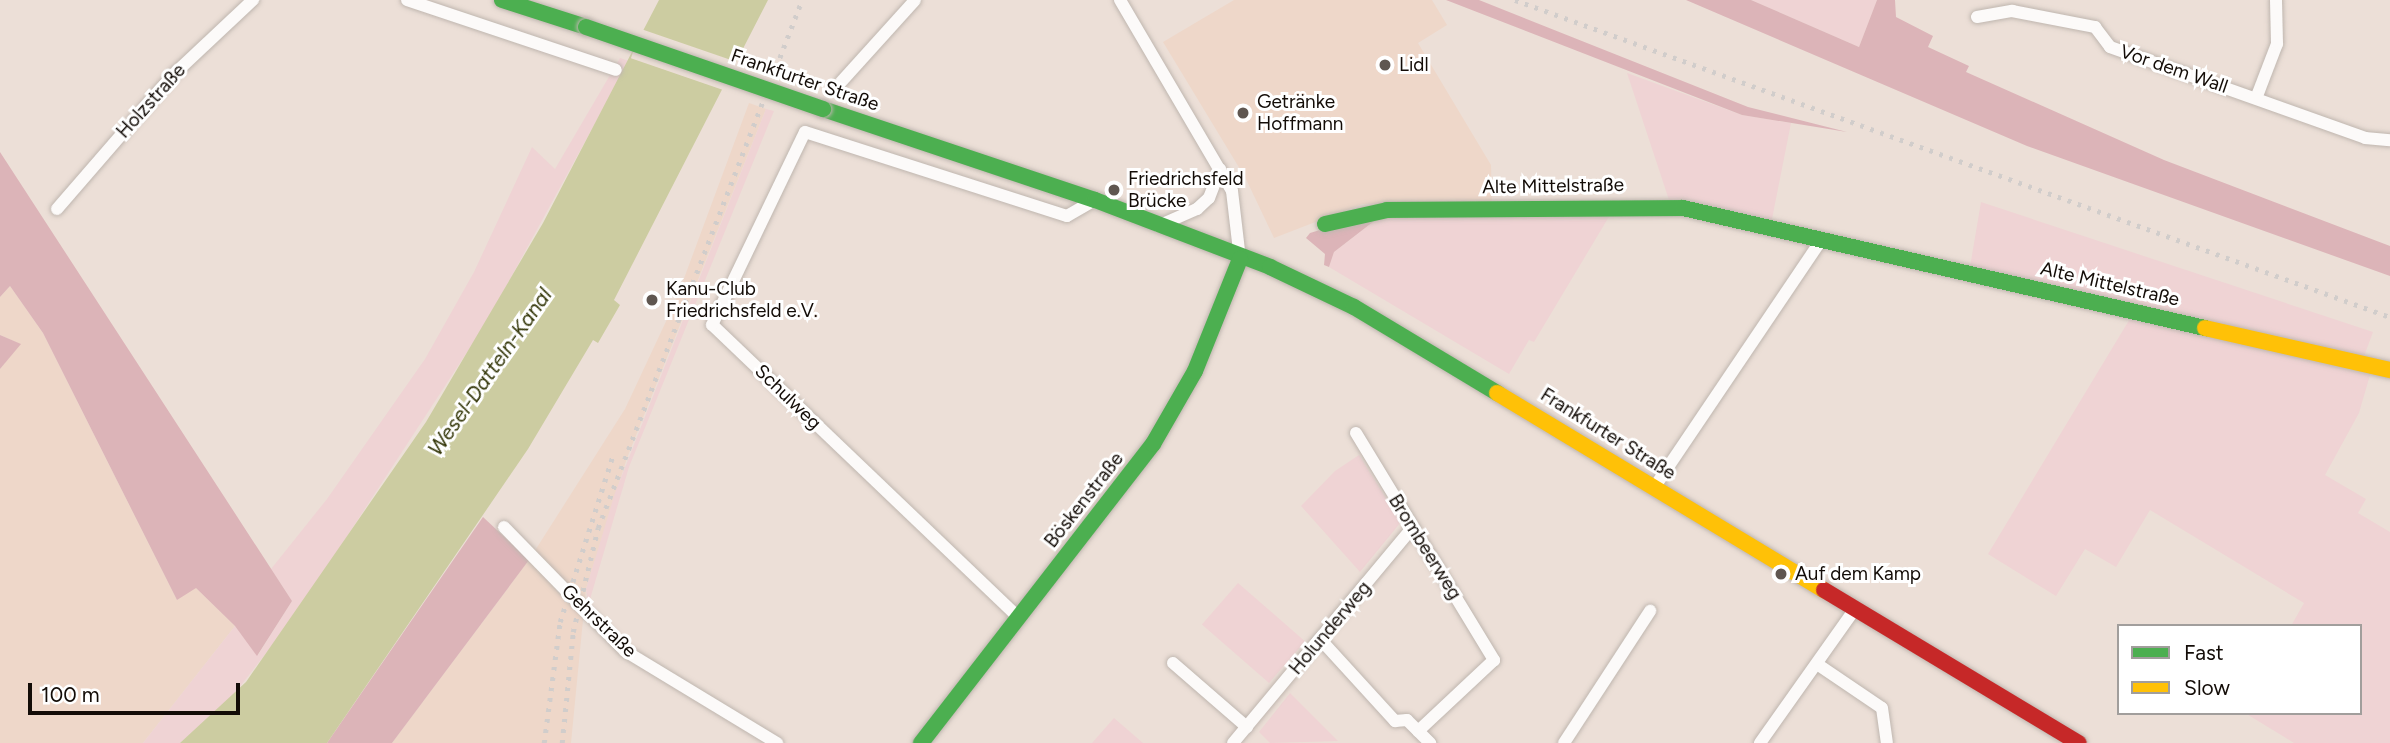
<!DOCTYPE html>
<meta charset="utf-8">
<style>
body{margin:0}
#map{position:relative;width:2390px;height:743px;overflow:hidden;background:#ecdfd7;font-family:Figtree,sans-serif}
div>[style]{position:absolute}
.built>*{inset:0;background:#eed7c9}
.green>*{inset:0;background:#efd3d4;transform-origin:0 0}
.forest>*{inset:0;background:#dcb4b8}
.water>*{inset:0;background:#cccca1}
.pier>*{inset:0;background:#ecdfd7;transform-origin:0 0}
.roads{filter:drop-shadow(0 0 2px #bfb6af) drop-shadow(0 0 2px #bfb6af)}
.street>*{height:12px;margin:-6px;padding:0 6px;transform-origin:6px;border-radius:6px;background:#fcfaf9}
.fast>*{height:16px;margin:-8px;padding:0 8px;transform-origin:8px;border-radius:8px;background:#4caf50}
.slow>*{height:16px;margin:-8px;padding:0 8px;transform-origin:8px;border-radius:8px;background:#ffc107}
.jam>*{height:16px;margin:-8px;padding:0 8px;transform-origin:8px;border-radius:8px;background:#c62828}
.rail>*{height:4.5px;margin-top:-2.25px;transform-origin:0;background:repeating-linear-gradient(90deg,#d1cdcb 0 3.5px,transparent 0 10.5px)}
.bridges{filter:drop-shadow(0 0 2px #bfb6af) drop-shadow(0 0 2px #bfb6af)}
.fast-bridge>*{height:16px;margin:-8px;padding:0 8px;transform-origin:8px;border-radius:8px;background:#4caf50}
.dots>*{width:19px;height:19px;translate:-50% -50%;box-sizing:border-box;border:4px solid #fff;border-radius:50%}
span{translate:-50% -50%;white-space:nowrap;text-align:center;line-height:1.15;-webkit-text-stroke:6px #fff;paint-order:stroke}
.poi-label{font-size:19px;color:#130c07}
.left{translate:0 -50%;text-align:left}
.street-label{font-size:19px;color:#130c07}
.water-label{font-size:21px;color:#343709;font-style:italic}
.legend{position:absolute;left:2117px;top:624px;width:245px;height:91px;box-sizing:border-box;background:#fff;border:2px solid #a19e9c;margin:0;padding:9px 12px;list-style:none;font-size:21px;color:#130c07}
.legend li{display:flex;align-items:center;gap:14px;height:35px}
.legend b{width:35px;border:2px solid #a19e9c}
.scale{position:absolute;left:28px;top:683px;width:212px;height:32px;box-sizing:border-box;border:4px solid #130c07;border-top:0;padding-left:9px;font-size:21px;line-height:24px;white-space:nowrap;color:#130c07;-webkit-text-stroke:5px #fff;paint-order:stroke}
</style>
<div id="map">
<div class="built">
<div style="clip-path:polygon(1234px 0,1432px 0,1447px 25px,1418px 43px,1491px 165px,1492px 202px,1362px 204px,1274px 238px,1246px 179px,1163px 42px)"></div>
<div style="clip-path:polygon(evenodd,749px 103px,766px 109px,627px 458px,586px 589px,571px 743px,392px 743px,529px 560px,625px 409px,676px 300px,749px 103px,538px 569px,566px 584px,562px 596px,561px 596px,538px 569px)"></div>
<div style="clip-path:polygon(10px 286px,43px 333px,177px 600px,195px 587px,235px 626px,143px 743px,0 743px,0 369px,20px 344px,0 335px,0 297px)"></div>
</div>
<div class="green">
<div style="clip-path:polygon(1751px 0,1877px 0,1859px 47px)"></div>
<div style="clip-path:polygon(620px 58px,629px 61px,486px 323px,295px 616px,231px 698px,180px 743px,143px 743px,235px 626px,258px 655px,292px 601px,271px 569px,327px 499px,425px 359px,474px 272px,532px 147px,555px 169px)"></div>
<div style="clip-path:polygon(1627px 73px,1742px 115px,1791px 123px,1771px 224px,1669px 200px)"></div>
<div style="clip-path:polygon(766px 109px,774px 111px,629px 467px,588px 606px,586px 589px,615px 493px)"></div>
<div style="clip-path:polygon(1981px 202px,2373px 332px,2363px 359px,1970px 267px)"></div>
<div style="clip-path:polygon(1610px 215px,1534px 342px,1529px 340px,1509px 374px,1329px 267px,1334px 252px,1377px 219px,1367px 216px)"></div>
<div style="clip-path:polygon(2131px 317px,2370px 375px,2359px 413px,2325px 475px,2366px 499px,2358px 513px,2390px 532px,2390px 743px,2294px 743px,2245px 713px,2360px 713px,2360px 626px,2291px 626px,2304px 603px,2150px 510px,2116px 567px,2085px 549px,2056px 596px,1988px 554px)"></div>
<div style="clip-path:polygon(1359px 455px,1401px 522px,1360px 572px,1301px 506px,1335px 471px)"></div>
<div style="left:1238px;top:583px;width:89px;height:55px;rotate:41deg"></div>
<div style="clip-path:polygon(1290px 693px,1338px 741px,1270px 743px,1259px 732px)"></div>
<div style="clip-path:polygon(1114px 718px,1143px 743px,1092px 743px)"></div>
</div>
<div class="forest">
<div style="clip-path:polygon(1446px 0,1479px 0,1748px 107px,1847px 132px,1742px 115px)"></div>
<div style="clip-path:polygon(1686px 0,1751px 0,1859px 47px,1877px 0,1895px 0,1896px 17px,1933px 36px,1928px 47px,1969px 66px,1966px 72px,2164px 160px,2390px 246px,2390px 276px,2027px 146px)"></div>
<div style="clip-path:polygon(0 152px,292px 601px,257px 656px,235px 626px,196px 588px,177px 600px,43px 333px,10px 286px,0 297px)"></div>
<div style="clip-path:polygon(1378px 218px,1334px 252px,1329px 267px,1324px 265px,1325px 254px,1306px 238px,1310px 233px,1356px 219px)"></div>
<div style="clip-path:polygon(0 335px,21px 344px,0 369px)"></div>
<div style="clip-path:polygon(483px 517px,529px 560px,392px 743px,327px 743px)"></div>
</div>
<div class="water">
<div style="clip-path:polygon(659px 0,768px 0,614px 300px,620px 305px,598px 343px,593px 340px,528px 449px,327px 743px,180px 743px,246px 682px,426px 422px,543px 223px)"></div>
</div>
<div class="pier">
<div style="left:641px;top:29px;width:106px;height:31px;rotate:19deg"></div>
</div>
<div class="roads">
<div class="street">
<div style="left:407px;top:0;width:220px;rotate:18.5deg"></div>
<div style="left:1120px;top:0;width:221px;rotate:59.6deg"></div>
<div style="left:1232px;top:191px;width:68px;rotate:83.3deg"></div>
<div style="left:1977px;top:17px;width:36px;rotate:-10deg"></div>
<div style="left:2012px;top:11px;width:85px;rotate:10.9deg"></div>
<div style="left:2095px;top:27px;width:25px;rotate:53deg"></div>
<div style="left:2110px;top:47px;width:271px;rotate:19.6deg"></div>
<div style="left:2365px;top:138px;width:25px;rotate:5deg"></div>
<div style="left:841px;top:82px;width:110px;rotate:-47.9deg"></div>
<div style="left:2257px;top:96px;width:56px;rotate:-69deg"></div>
<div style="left:2277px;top:44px;width:44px;rotate:-91.3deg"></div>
<div style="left:57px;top:209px;width:177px;rotate:-49.1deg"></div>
<div style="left:173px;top:75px;width:110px;rotate:-43.2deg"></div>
<div style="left:1158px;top:226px;width:43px;rotate:-23.6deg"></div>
<div style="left:1197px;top:209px;width:16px;rotate:-43deg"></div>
<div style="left:1209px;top:198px;width:31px;rotate:-69deg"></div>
<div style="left:1356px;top:433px;width:266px;rotate:58.7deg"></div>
<div style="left:1494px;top:660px;width:104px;rotate:136.9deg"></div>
<div style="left:1654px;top:488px;width:299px;rotate:-56deg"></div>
<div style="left:504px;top:527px;width:173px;rotate:45.7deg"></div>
<div style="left:625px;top:651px;width:178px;rotate:31.2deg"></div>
<div style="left:1018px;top:617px;width:423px;rotate:-136.3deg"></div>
<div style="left:712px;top:325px;width:214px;rotate:-64.3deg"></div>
<div style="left:805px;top:132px;width:275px;rotate:17.8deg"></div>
<div style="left:1067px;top:216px;width:32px;rotate:-30deg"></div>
<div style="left:1321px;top:640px;width:110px;rotate:47.6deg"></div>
<div style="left:1395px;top:721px;width:12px;rotate:-5deg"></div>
<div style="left:1407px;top:720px;width:33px;rotate:45deg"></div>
<div style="left:1173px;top:663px;width:98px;rotate:40.9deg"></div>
<div style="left:1817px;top:664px;width:78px;rotate:34.1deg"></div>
<div style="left:1882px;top:708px;width:35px;rotate:82deg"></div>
<div style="left:1233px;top:743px;width:280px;rotate:-50.2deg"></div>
<div style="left:1564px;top:743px;width:158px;rotate:-56.9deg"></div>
<div style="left:1760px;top:743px;width:163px;rotate:-54.7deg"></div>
</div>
<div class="fast">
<div style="left:502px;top:0;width:88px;rotate:17.8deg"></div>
<div style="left:823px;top:109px;width:287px;rotate:18.5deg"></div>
<div style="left:1095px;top:200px;width:187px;rotate:20.9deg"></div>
<div style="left:1270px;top:267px;width:93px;rotate:25.5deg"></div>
<div style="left:1354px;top:307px;width:167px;rotate:31deg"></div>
<div style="left:1325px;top:224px;width:64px;rotate:-12.7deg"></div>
<div style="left:1387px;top:210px;width:296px;rotate:-0.4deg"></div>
<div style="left:1683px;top:208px;width:536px;rotate:12.95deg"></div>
<div style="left:921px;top:743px;width:378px;rotate:-52.2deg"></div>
<div style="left:1153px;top:444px;width:84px;rotate:-60.1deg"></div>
<div style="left:1195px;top:371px;width:121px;rotate:-68.1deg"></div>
</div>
<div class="slow">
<div style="left:2205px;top:328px;width:190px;rotate:12.8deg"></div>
<div style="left:1497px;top:393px;width:382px;rotate:31.1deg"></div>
</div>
<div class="jam">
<div style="left:1824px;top:590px;width:297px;rotate:31deg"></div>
</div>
</div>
<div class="rail">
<div style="left:1515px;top:0;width:931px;rotate:19.91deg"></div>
<div style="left:544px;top:743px;width:122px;rotate:-82.5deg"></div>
<div style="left:560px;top:622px;width:175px;rotate:-72.4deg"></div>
<div style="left:562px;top:743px;width:112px;rotate:-84.3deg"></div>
<div style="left:573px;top:632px;width:107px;rotate:-76.5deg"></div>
<div style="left:598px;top:528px;width:566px;rotate:-68.88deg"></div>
</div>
<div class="bridges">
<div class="fast-bridge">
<div style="left:586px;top:27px;width:251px;rotate:19.1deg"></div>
</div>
</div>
<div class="dots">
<div style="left:1385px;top:65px;background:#5f5650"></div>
<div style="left:1243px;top:113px;background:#5f5650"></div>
<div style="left:1114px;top:190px;background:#5f5650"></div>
<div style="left:652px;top:300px;background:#5f5650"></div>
<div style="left:1781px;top:574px;background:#5f5650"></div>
</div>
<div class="poi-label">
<span class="left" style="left:1399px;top:65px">Lidl</span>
<span class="left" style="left:1257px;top:113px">Getränke<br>Hoffmann</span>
<span class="left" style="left:1128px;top:190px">Friedrichsfeld<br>Brücke</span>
<span class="left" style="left:666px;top:300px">Kanu-Club<br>Friedrichsfeld e.V.</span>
<span class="left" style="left:1795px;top:574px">Auf dem Kamp</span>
</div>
<div class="street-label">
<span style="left:2174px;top:69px;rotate:19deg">Vor dem Wall</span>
<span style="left:805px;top:80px;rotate:19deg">Frankfurter Straße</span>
<span style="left:151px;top:101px;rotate:-48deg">Holzstraße</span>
<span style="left:1553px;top:186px;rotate:-1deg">Alte Mittelstraße</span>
<span style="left:2110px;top:284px;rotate:13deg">Alte Mittelstraße</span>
<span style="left:788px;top:397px;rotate:44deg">Schulweg</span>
<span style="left:1608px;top:434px;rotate:32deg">Frankfurter Straße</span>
<span style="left:1084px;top:500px;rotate:-52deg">Böskenstraße</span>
<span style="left:1425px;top:547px;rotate:58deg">Brombeerweg</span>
<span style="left:599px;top:621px;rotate:44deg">Gehrstraße</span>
<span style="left:1330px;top:628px;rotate:-50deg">Holunderweg</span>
</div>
<div class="water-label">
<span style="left:490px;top:372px;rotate:-55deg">Wesel-Datteln-Kanal</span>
</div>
<ul class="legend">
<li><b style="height:9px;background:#4caf50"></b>Fast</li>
<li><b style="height:9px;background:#ffc107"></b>Slow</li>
</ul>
<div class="scale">100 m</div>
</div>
